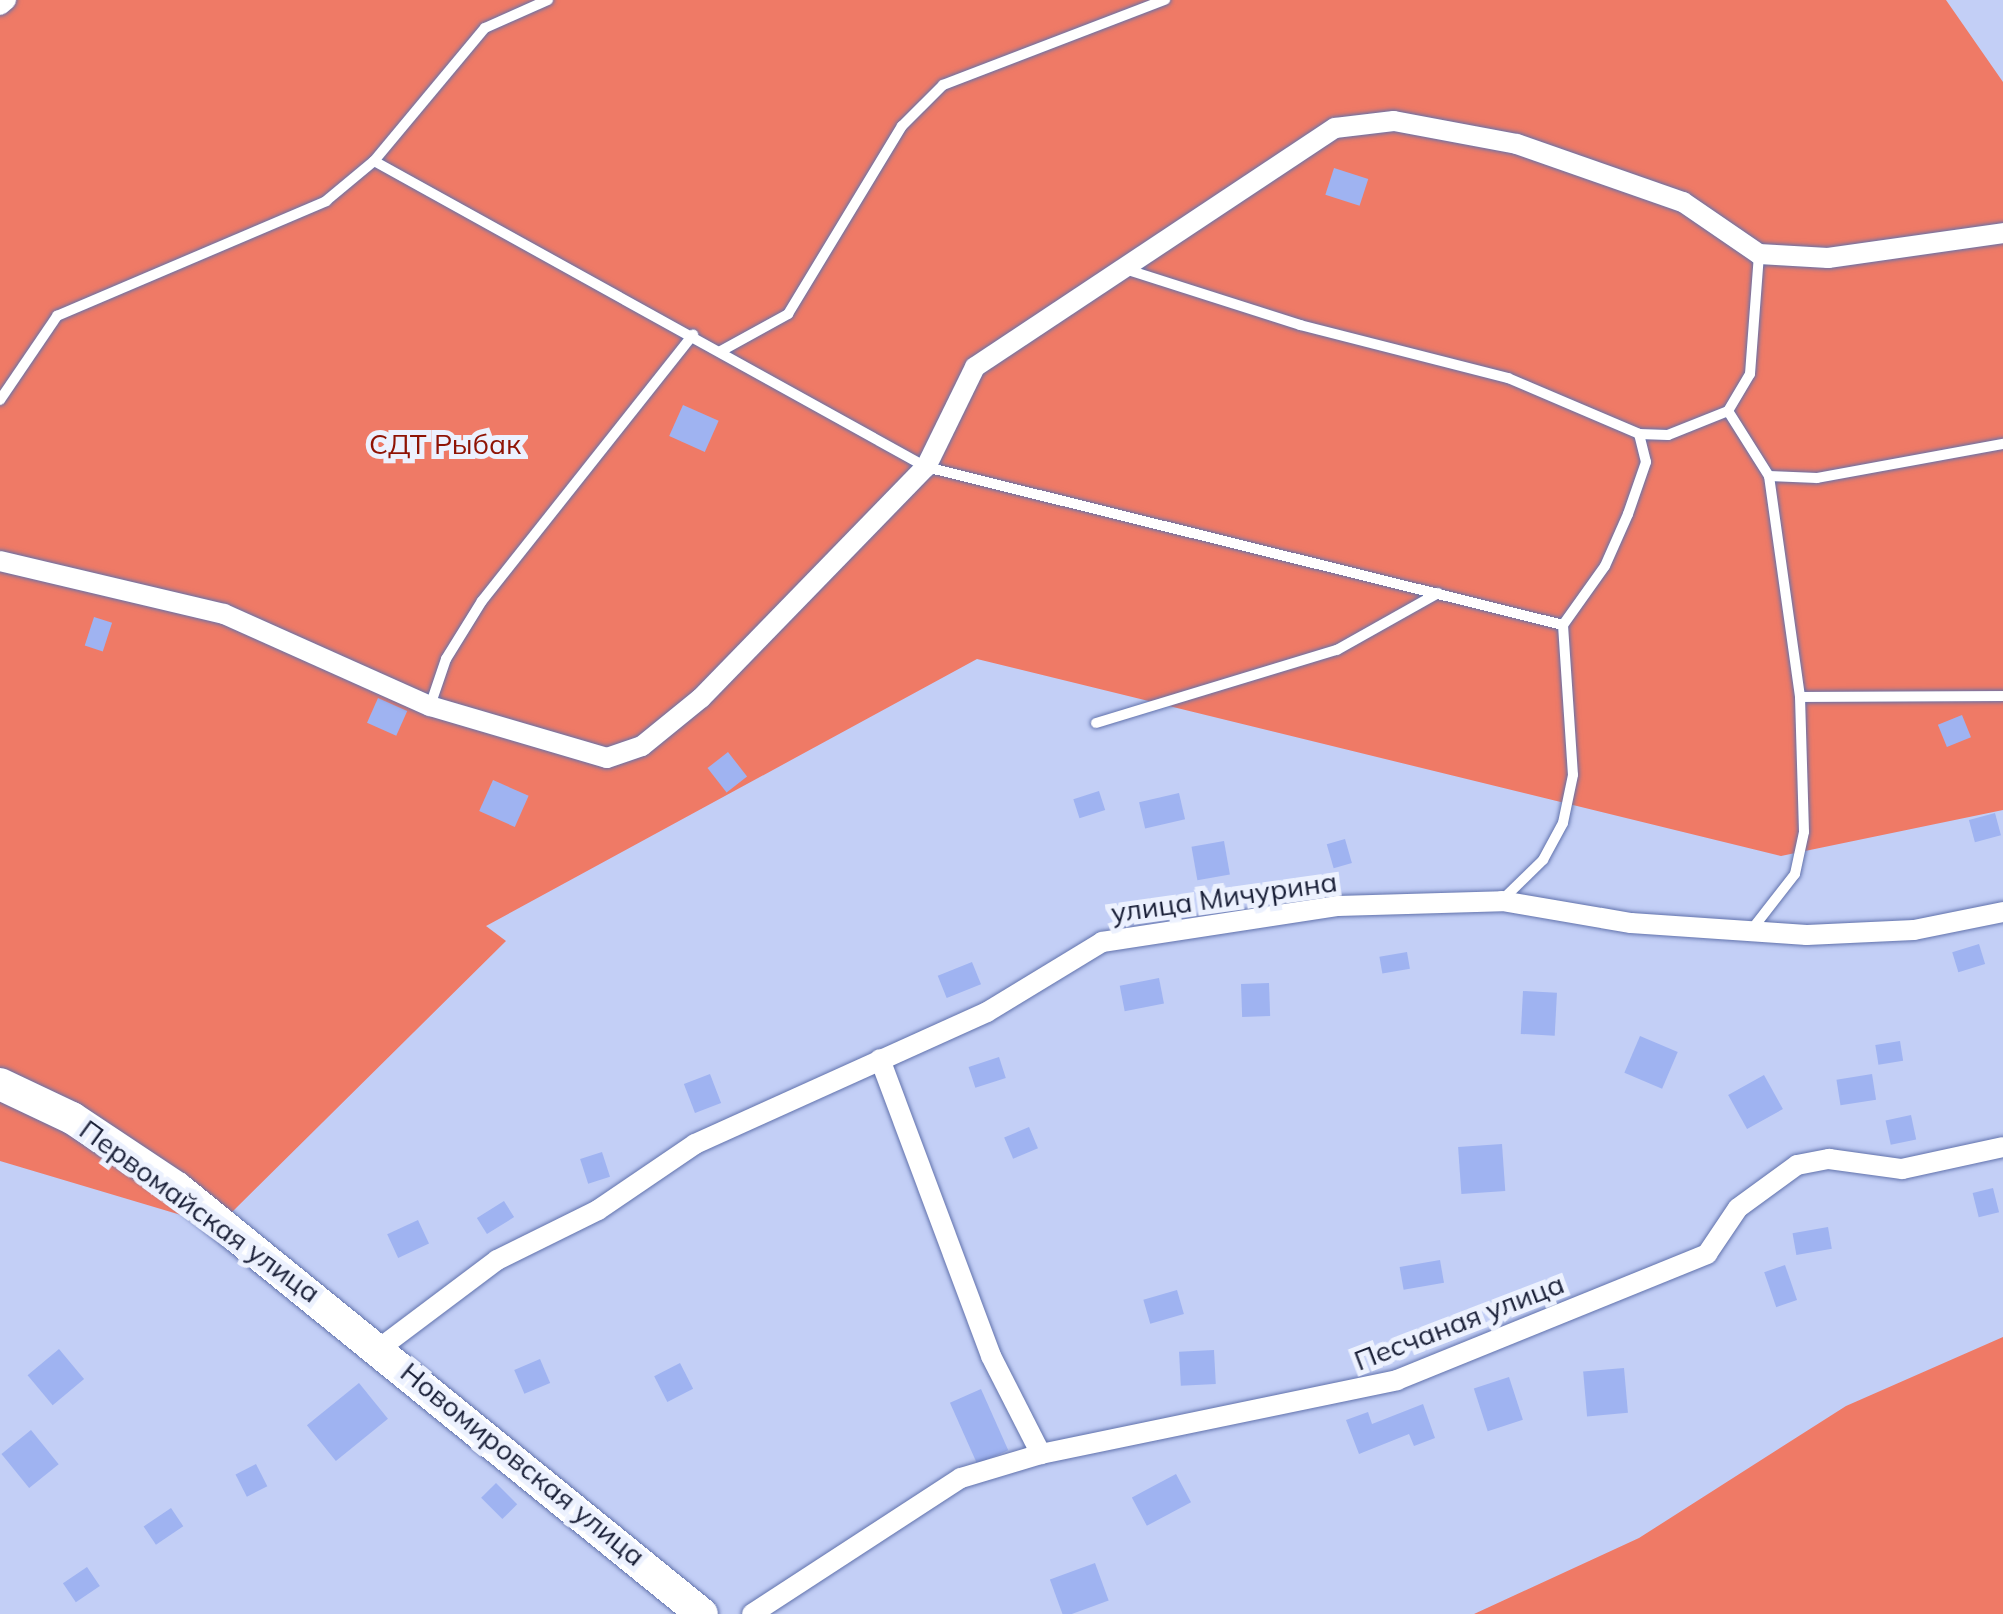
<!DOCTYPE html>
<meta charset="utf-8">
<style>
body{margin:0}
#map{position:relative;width:2003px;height:1614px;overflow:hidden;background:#c3cff6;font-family:Mulish,sans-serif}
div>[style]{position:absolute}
.green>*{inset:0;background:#ef7a66}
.building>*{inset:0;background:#9fb3f1;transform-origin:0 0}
.roads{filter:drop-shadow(0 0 2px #6172ac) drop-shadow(0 0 2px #6172ac)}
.service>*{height:10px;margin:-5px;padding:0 5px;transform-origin:5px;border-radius:5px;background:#fff}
.minor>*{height:20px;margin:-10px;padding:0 10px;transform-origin:10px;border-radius:10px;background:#fff}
.primary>*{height:32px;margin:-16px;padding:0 16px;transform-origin:16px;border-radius:16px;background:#fff}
span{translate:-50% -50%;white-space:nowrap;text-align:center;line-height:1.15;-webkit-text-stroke:10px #ecf1fe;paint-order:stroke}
.park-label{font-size:28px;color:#8f1304}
.street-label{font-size:28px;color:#1a2038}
</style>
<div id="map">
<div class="green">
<div style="clip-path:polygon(0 0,1946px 0,2003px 82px,2003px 810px,1781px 856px,977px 659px,486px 926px,506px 941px,228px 1216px,191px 1218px,0 1161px)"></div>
<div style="clip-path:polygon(2003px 1337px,2003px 1614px,1474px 1614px,1639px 1538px,1846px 1406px)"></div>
</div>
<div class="building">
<div style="left:1334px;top:168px;width:36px;height:28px;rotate:18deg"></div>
<div style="left:683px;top:405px;width:39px;height:34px;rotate:24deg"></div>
<div style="left:94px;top:617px;width:19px;height:30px;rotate:18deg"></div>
<div style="left:378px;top:698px;width:32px;height:27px;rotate:24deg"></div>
<div style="left:1962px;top:715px;width:24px;height:26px;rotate:68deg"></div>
<div style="left:728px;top:752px;width:31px;height:26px;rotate:52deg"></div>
<div style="left:493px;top:780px;width:39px;height:34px;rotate:24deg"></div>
<div style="left:1099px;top:791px;width:20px;height:27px;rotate:72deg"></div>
<div style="left:1179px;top:793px;width:27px;height:41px;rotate:77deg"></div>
<div style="left:1995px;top:813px;width:23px;height:27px;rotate:75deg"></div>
<div style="left:1345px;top:839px;width:25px;height:19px;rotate:74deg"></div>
<div style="left:1224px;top:841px;width:34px;height:33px;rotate:80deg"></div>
<div style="left:1979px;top:944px;width:21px;height:28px;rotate:73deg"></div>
<div style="left:1407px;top:952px;width:17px;height:28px;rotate:80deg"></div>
<div style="left:972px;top:962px;width:24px;height:37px;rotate:68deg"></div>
<div style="left:1159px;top:978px;width:26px;height:40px;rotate:79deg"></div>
<div style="left:1269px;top:983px;width:33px;height:28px;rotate:88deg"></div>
<div style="left:1523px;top:991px;width:34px;height:43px;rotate:3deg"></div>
<div style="left:1640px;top:1036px;width:41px;height:40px;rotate:23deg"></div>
<div style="left:1900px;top:1041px;width:20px;height:25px;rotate:81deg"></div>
<div style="left:999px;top:1057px;width:22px;height:32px;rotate:72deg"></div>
<div style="left:710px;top:1074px;width:31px;height:28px;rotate:69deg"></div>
<div style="left:1872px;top:1074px;width:26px;height:36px;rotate:81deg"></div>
<div style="left:1764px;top:1075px;width:39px;height:41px;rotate:61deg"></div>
<div style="left:1911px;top:1115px;width:25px;height:26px;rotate:78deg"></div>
<div style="left:1029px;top:1127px;width:23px;height:27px;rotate:67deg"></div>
<div style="left:1502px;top:1144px;width:47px;height:44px;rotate:86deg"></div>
<div style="left:602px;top:1152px;width:26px;height:23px;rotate:72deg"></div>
<div style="left:1993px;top:1188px;width:25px;height:21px;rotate:76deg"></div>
<div style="left:504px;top:1201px;width:19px;height:32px;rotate:58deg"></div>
<div style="left:418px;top:1220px;width:26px;height:34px;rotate:65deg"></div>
<div style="left:1828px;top:1227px;width:22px;height:36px;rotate:80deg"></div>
<div style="left:1440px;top:1260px;width:23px;height:41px;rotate:80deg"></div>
<div style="left:1785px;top:1265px;width:37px;height:22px;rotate:71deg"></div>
<div style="left:1177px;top:1290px;width:25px;height:35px;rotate:74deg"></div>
<div style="left:59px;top:1349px;width:39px;height:41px;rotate:50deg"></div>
<div style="left:1214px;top:1350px;width:34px;height:35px;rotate:87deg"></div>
<div style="left:540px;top:1359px;width:26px;height:28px;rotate:67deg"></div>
<div style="left:680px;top:1363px;width:29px;height:29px;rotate:63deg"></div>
<div style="left:1624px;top:1368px;width:45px;height:41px;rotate:85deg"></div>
<div style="left:1509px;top:1377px;width:45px;height:37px;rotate:72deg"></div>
<div style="left:359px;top:1383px;width:46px;height:67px;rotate:51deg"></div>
<div style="left:981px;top:1389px;width:67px;height:34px;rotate:66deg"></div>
<div style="clip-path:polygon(1423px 1404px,1435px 1438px,1414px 1446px,1409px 1434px,1359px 1454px,1346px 1420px,1368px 1412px,1372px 1424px)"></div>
<div style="left:31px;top:1430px;width:44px;height:38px;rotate:51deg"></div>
<div style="left:256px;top:1464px;width:25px;height:23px;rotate:63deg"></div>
<div style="left:1176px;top:1474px;width:32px;height:50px;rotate:62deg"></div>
<div style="left:496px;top:1483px;width:30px;height:21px;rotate:45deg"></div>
<div style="left:171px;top:1508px;width:22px;height:33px;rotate:56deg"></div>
<div style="left:1095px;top:1563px;width:40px;height:48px;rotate:70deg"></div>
<div style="left:87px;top:1567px;width:23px;height:29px;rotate:56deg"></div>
</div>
<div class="roads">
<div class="service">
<div style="left:374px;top:161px;width:631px;rotate:29deg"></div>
<div style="left:926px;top:467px;width:656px;rotate:13.93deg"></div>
<div style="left:1563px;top:625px;width:150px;rotate:86.2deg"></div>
<div style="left:1573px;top:775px;width:49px;rotate:101.8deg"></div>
<div style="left:1563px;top:823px;width:42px;rotate:118.4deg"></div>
<div style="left:1543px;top:860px;width:56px;rotate:135.7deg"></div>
<div style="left:1125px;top:269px;width:184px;rotate:17.7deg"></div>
<div style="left:1300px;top:325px;width:215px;rotate:14.3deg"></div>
<div style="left:1508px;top:378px;width:142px;rotate:23.1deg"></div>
<div style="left:1639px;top:434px;width:29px;rotate:2deg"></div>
<div style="left:1668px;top:435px;width:65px;rotate:-21.8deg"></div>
<div style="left:1728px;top:411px;width:43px;rotate:-59.3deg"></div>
<div style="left:1750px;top:374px;width:120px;rotate:-85.7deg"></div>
<div style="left:721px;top:351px;width:77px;rotate:-28.9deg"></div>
<div style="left:788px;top:314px;width:220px;rotate:-58.8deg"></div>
<div style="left:902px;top:126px;width:58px;rotate:-45deg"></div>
<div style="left:943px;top:85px;width:238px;rotate:-21deg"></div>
<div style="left:0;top:400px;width:102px;rotate:-55.8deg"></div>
<div style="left:57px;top:316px;width:293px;rotate:-23.1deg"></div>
<div style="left:326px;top:201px;width:62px;rotate:-39.8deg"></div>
<div style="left:374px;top:161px;width:173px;rotate:-50.2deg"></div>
<div style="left:485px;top:28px;width:69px;rotate:-24deg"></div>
<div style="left:1728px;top:411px;width:77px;rotate:57.8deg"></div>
<div style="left:1769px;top:476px;width:223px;rotate:82deg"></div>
<div style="left:1800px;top:697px;width:135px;rotate:88.3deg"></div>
<div style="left:1804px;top:832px;width:43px;rotate:102.1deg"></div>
<div style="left:1795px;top:874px;width:68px;rotate:127.9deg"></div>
<div style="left:1769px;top:476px;width:48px;rotate:2.4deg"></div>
<div style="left:1817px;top:478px;width:189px;rotate:-10.4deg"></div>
<div style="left:1563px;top:625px;width:72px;rotate:-54.6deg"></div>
<div style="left:1605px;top:566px;width:57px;rotate:-66.1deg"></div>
<div style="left:1628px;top:514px;width:55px;rotate:-70.9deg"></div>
<div style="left:1646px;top:462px;width:29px;rotate:-104deg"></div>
<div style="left:1800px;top:697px;width:203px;rotate:-0.3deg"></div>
<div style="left:430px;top:706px;width:50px;rotate:-71.2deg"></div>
<div style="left:446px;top:659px;width:68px;rotate:-58.2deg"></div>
<div style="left:482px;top:601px;width:340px;rotate:-51.6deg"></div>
<div style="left:1096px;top:723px;width:252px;rotate:-16.9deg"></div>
<div style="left:1337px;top:650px;width:116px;rotate:-29.4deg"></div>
</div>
<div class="minor">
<div style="left:0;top:5px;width:8px;rotate:-40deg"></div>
<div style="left:0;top:561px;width:230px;rotate:13.3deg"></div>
<div style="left:224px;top:614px;width:226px;rotate:24.1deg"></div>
<div style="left:430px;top:706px;width:184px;rotate:16.4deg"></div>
<div style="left:607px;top:758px;width:37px;rotate:-19deg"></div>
<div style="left:642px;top:746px;width:76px;rotate:-39.1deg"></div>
<div style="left:701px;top:698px;width:322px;rotate:-45.8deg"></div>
<div style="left:926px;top:467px;width:111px;rotate:-63.9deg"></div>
<div style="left:975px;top:367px;width:432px;rotate:-33.6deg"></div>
<div style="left:1335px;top:128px;width:59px;rotate:-6.8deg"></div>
<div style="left:1394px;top:121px;width:125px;rotate:10.6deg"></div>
<div style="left:1517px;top:144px;width:176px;rotate:19.3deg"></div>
<div style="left:1683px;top:202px;width:92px;rotate:34.4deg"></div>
<div style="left:1759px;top:254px;width:69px;rotate:3.3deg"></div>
<div style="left:1828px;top:258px;width:177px;rotate:-8.1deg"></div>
<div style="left:880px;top:1059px;width:317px;rotate:69.5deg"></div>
<div style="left:991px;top:1356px;width:110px;rotate:63deg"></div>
<div style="left:380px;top:1348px;width:146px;rotate:-36.9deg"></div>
<div style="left:497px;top:1260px;width:113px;rotate:-26.3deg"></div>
<div style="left:598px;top:1210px;width:117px;rotate:-34.2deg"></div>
<div style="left:695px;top:1144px;width:320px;rotate:-24.3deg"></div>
<div style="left:987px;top:1012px;width:135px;rotate:-31.3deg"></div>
<div style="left:1102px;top:942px;width:239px;rotate:-8.7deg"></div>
<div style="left:1338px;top:906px;width:164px;rotate:-1.7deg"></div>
<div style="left:1502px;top:901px;width:131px;rotate:9.7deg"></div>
<div style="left:1631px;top:923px;width:176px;rotate:3.9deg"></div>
<div style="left:1807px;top:935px;width:107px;rotate:-2.7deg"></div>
<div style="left:1914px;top:930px;width:91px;rotate:-11.4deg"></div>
<div style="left:752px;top:1614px;width:249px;rotate:-33.1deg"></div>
<div style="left:961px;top:1478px;width:84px;rotate:-16.7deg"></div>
<div style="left:1041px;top:1454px;width:364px;rotate:-11.7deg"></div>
<div style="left:1397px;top:1380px;width:335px;rotate:-22.1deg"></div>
<div style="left:1707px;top:1254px;width:55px;rotate:-56deg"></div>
<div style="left:1738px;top:1208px;width:73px;rotate:-36.1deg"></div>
<div style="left:1797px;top:1165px;width:33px;rotate:-11deg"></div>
<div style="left:1829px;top:1159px;width:74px;rotate:7.8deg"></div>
<div style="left:1902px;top:1169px;width:103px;rotate:-12.3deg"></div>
</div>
<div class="primary">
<div style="left:0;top:1084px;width:80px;rotate:25.3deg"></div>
<div style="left:72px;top:1118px;width:126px;rotate:33.7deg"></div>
<div style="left:177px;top:1188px;width:676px;rotate:39.06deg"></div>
</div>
</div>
<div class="park-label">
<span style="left:445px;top:444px">СДТ Рыбак</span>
</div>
<div class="street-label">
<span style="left:1224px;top:897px;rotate:-8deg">улица Мичурина</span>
<span style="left:200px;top:1211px;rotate:36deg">Первомайская улица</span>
<span style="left:1459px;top:1322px;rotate:-21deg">Песчаная улица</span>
<span style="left:523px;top:1464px;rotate:39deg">Новомировская улица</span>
</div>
</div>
